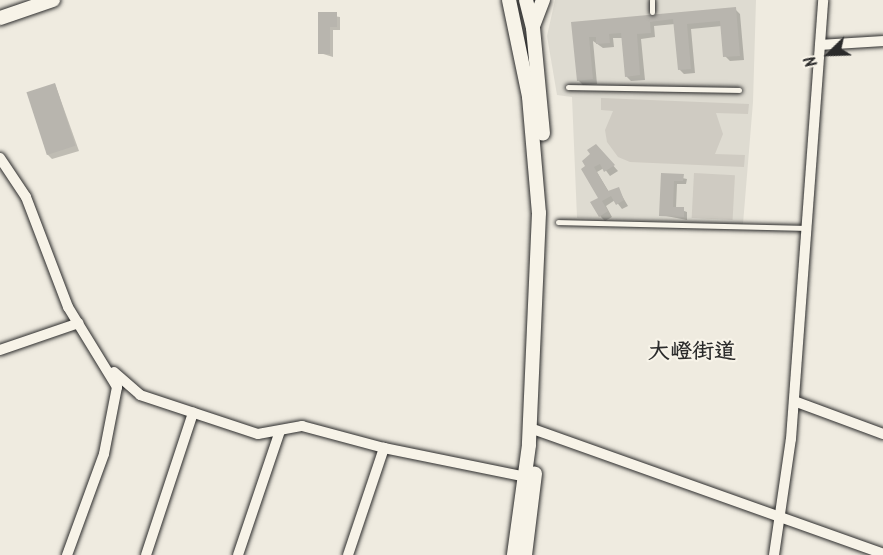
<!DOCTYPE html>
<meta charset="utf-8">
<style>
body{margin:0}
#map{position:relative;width:883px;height:555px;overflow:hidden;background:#efebe0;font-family:Kalam,"LXGW WenKai TC",sans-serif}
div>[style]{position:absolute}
.built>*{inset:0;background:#dedbd1}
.green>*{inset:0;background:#cfcbc2;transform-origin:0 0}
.shadow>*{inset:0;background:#0003}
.building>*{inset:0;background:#b8b5ae;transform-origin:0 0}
.roads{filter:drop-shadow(0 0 2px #2b2b2b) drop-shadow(0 0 2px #2b2b2b)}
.lane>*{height:5px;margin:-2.5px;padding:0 2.5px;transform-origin:2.5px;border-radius:2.5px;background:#f7f3e8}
.street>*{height:10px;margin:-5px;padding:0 5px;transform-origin:5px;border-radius:5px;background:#f7f3e8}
.secondary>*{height:14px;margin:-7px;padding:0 7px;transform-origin:7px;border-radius:7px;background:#f7f3e8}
span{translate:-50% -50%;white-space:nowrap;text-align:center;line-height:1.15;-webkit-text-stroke:4.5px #f7f3e8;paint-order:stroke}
.district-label{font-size:22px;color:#2b2b2b;font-weight:700}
.north{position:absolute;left:799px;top:24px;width:60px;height:60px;-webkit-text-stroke:4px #f7f3e8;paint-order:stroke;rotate:247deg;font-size:16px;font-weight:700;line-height:24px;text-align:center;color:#2b2b2b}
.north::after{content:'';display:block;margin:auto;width:21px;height:27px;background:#2b2b2b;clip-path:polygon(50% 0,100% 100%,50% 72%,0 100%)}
</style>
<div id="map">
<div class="built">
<div style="clip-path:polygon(555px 0,756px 0,753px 102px,743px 224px,577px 218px,572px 97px,557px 95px,547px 36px)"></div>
</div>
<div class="green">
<div style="clip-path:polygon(601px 98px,749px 104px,748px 114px,716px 113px,723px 134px,715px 154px,745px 155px,744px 167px,630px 162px,618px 157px,607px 142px,605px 130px,613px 111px,601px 110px)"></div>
<div style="left:694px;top:173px;width:41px;height:45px;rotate:3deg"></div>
</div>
<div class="shadow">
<div style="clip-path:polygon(735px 9px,740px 14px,744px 60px,730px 61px,725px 56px,722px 26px,691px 29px,695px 73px,684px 74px,679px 69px,675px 24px,654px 26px,655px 37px,641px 39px,645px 80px,631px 81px,626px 76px,623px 38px,613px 38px,614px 47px,603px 48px,593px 41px,597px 84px,583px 85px,578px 80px,573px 24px)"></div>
<div style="clip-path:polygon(320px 14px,340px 17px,340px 30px,333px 30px,333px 57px,320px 53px)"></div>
<div style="clip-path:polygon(55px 84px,79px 151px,52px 159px,47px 154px)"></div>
<div style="clip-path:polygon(596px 146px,618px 171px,610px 176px,604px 168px,597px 172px,609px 192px,618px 189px,628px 206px,622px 209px,615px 200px,606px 206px,612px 217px,605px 221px,600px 216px,600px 198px,587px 167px)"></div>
<div style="clip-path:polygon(662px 174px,687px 179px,686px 184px,677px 184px,676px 208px,687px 212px,687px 220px,661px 215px)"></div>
</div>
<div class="building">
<div style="clip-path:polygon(736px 7px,740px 56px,723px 57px,720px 21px,687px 24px,691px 69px,678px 70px,673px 19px,650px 22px,651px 33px,637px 34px,640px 75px,625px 77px,621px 33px,609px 34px,610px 43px,596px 44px,596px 37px,589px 37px,593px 79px,577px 81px,571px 22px)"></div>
<div style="clip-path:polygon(318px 12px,337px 12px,337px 27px,330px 27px,330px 54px,318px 54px)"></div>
<div style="left:55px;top:83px;width:66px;height:30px;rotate:72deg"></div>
<div style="clip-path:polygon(596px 144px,615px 165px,604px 172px,600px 164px,594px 167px,608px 191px,619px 187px,624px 200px,616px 205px,611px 196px,602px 201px,608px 211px,599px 217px,590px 202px,598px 198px,581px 169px,585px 166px,582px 161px,590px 154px,587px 150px)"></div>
<div style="clip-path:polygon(661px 173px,684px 174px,683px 181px,674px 181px,673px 207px,684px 207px,684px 217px,659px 216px)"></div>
</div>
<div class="roads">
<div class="lane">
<div style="left:652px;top:12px;width:12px;rotate:-90deg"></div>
<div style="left:568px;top:87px;width:171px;rotate:1deg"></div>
<div style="left:558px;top:222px;width:248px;rotate:1.4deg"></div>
</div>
<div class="street">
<div style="left:820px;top:45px;width:63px;rotate:-3.6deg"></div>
<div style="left:0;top:158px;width:47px;rotate:56.3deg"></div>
<div style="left:26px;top:197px;width:118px;rotate:69.1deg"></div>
<div style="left:68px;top:307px;width:94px;rotate:58.5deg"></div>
<div style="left:117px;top:387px;width:68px;rotate:101deg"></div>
<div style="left:104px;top:454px;width:108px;rotate:110.1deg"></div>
<div style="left:0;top:350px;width:83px;rotate:-18.9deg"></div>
<div style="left:114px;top:372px;width:35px;rotate:41deg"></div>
<div style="left:140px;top:395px;width:124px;rotate:18.3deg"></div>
<div style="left:258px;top:434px;width:45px;rotate:-10.3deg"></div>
<div style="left:302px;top:426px;width:85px;rotate:15deg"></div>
<div style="left:794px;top:401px;width:95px;rotate:20.3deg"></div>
<div style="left:530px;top:428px;width:375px;rotate:19.6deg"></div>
<div style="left:146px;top:555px;width:150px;rotate:-71.7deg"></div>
<div style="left:238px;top:555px;width:131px;rotate:-71.3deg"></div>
<div style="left:348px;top:555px;width:113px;rotate:-71.4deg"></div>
<div style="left:384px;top:448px;width:146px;rotate:11.5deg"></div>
<div style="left:774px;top:555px;width:117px;rotate:-81.7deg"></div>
<div style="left:791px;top:439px;width:440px;rotate:-85.8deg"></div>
</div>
<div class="secondary">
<div style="left:509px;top:0;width:99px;rotate:78.3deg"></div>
<div style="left:529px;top:97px;width:116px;rotate:85.1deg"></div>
<div style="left:539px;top:213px;width:232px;rotate:92.5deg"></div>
<div style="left:529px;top:445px;width:111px;rotate:97.8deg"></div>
<div style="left:526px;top:0;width:29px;rotate:76deg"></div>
<div style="left:533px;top:28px;width:106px;rotate:84.6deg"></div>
<div style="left:0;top:18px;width:56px;rotate:-18.8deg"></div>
<div style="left:533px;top:26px;width:28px;rotate:-69deg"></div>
<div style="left:525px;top:555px;width:82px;rotate:-83deg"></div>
</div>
</div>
<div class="district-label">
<span style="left:692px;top:353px">大嶝街道</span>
</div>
<div class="north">N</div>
</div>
